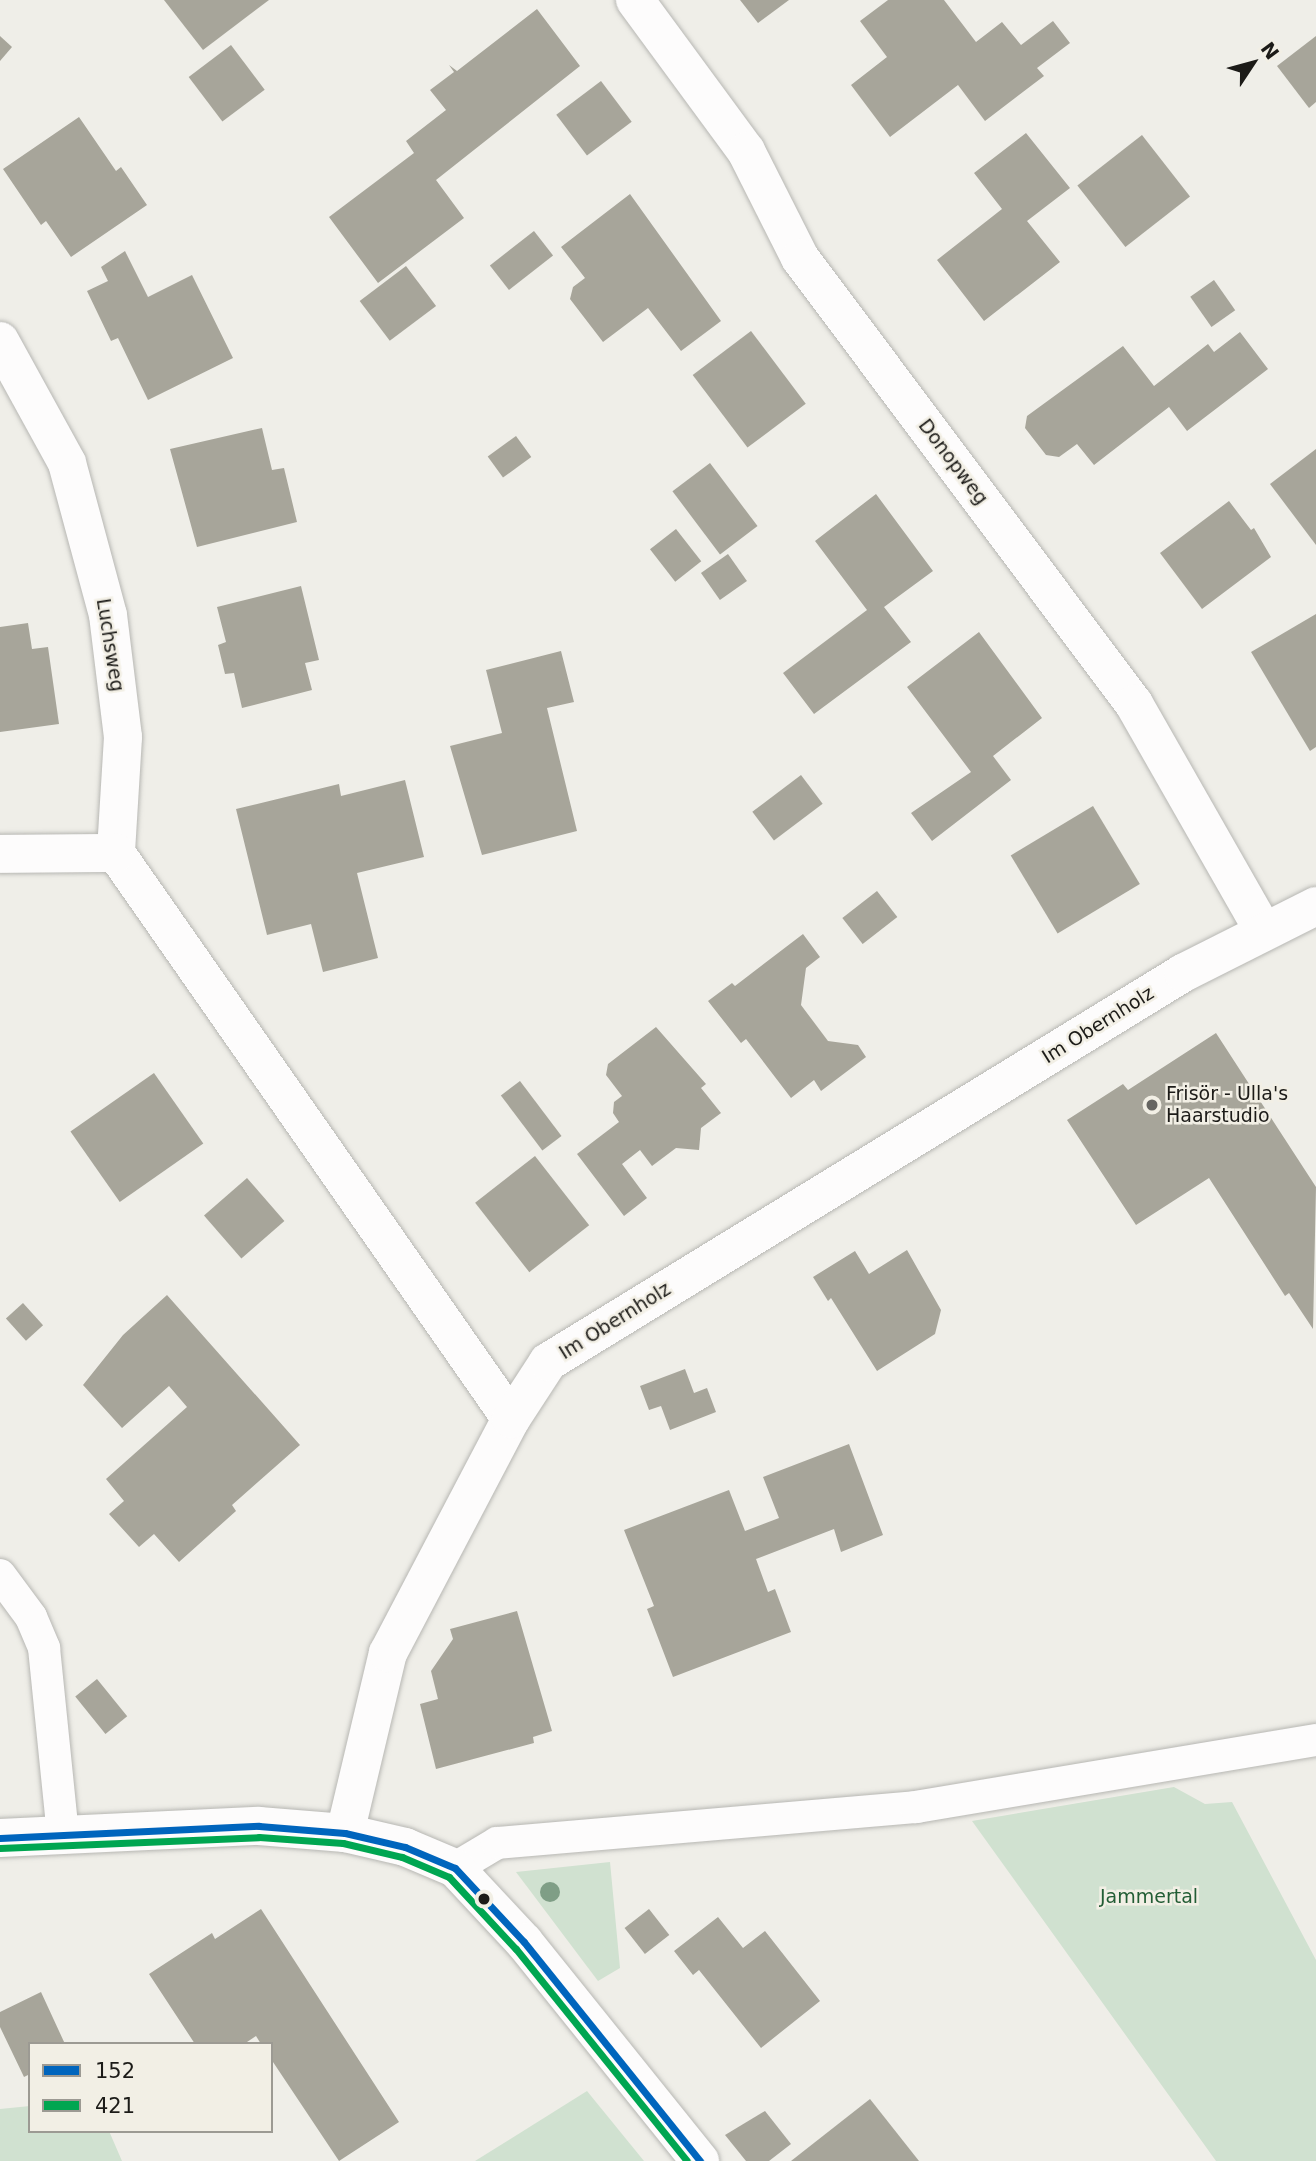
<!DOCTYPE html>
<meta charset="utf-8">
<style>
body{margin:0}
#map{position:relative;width:1316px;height:2161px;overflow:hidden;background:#efeee8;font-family:"DejaVu Sans",sans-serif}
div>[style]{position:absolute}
.green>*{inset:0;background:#d0e1d0}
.building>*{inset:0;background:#a7a59a;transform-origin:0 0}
.roads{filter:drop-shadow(0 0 2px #b7b7b3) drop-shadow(0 0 2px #b7b7b3)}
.service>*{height:32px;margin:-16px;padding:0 16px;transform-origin:16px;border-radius:16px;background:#fdfcfc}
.minor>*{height:38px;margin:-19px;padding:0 19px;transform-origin:19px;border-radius:19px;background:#fdfcfc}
.bus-1>*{height:7px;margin:-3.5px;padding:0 3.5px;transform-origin:3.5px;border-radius:3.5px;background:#0065bd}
.bus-2>*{height:7px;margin:-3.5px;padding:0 3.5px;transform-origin:3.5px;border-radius:3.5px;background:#00a651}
.trees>*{width:20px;height:20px;margin:-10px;border-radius:50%;background:#7f9e86}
.dots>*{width:19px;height:19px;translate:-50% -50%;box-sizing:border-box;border:4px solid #f2efe5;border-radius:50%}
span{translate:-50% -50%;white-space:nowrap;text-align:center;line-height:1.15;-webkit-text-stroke:5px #f2efe5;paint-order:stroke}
.street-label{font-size:19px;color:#1c1b18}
.poi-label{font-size:19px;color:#1c1b18}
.left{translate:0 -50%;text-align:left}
.park-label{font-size:19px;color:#235d35}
.legend{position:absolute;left:28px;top:2042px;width:245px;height:91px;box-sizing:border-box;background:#f2efe5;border:2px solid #9c9a93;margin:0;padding:9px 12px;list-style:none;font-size:21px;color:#1c1b18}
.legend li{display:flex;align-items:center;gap:14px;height:35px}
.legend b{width:35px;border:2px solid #9c9a93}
.north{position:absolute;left:1218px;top:28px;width:70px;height:70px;-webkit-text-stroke:5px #f2efe5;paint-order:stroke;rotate:54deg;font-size:19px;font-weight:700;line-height:28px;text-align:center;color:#1c1b18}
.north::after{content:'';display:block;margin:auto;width:24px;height:32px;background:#1c1b18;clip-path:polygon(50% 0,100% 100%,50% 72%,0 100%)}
</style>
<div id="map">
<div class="green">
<div style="clip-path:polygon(1174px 1787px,1205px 1804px,1232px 1802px,1316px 1960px,1316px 2161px,1216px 2161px,972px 1821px)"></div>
<div style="clip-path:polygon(610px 1862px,620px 1968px,598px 1981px,516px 1872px)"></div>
<div style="clip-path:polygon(587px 2091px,644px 2161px,475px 2161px)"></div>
<div style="clip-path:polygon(30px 2106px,30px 2131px,109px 2131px,122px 2161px,0 2161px,0 2109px)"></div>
</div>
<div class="building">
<div style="clip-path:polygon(164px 0,269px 0,203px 50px)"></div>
<div style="clip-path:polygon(740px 0,789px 0,758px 23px)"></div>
<div style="clip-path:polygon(888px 0,944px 0,976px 42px,1002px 22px,1021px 45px,1053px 21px,1070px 43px,1037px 68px,1044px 76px,985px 121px,958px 85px,890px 137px,851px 85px,887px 57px,860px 21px)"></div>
<div style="clip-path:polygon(537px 9px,580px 66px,436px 180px,464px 218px,378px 283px,329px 217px,414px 153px,406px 141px,446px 110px,430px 90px,454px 72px,449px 65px,457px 71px)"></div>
<div style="clip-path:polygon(0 36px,12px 47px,0 61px)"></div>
<div style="clip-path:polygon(1316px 36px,1316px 102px,1309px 108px,1277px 66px)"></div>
<div style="left:231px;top:45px;width:56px;height:53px;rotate:53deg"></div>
<div style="left:601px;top:81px;width:51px;height:56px;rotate:53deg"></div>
<div style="clip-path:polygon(79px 117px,116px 171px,121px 167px,147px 205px,71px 257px,46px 221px,41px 225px,3px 169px)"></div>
<div style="clip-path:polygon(1026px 133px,1070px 188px,1027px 221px,1060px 262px,984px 321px,937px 260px,1002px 209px,974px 173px)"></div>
<div style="left:1142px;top:135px;width:78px;height:82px;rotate:52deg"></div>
<div style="clip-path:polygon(630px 194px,721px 321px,681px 351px,648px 308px,603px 342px,570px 299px,573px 287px,585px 278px,561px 247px)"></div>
<div style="left:534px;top:231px;width:31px;height:56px;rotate:52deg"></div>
<div style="clip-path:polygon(125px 251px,148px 297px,192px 275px,233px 358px,148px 400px,118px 338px,111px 341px,87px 291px,108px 281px,101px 267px)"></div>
<div style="left:406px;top:266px;width:50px;height:58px;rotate:53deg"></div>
<div style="left:1214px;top:280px;width:37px;height:29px;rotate:55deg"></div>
<div style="left:751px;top:331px;width:91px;height:73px;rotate:53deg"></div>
<div style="clip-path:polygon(1240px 332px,1268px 369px,1187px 431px,1169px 407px,1094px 465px,1077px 444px,1059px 457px,1046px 455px,1025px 428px,1027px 416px,1123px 346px,1154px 386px,1208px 344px,1214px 352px)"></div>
<div style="clip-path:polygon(262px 428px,272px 470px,284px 468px,297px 522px,197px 547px,170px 449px)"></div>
<div style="left:516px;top:436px;width:26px;height:35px;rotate:54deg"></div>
<div style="clip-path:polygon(1316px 449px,1316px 545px,1270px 484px)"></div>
<div style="left:710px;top:463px;width:79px;height:47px;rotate:53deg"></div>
<div style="clip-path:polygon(876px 494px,933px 571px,884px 607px,911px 642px,814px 714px,783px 673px,867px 610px,815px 541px)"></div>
<div style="clip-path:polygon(1229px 501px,1251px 530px,1254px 528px,1271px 557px,1202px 609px,1160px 553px)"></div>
<div style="left:676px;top:529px;width:41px;height:33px;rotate:52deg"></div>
<div style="left:728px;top:554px;width:33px;height:33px;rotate:55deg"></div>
<div style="clip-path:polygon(301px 586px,319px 660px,305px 663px,312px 690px,242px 708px,234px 673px,225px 674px,218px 645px,226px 642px,217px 607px)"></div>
<div style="clip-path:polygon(1316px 614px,1316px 747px,1310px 751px,1251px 652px)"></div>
<div style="clip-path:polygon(28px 623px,32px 649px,48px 647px,59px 724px,0 732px,0 627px)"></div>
<div style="clip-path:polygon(979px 632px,1042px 718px,993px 756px,1011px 780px,932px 841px,911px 813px,971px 772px,907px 687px)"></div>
<div style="clip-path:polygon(561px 651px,574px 702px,547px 708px,577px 831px,482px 855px,450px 746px,502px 733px,486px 670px)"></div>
<div style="left:801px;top:775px;width:36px;height:61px;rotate:53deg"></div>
<div style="clip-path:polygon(405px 780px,424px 857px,357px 873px,378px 958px,323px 972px,311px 924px,267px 935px,236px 809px,339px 784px,341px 796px)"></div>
<div style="left:1093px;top:806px;width:91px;height:96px;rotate:59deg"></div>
<div style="left:877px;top:891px;width:33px;height:44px;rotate:52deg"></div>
<div style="clip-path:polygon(803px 934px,820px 957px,806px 968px,801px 1005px,828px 1041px,858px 1045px,866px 1057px,821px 1091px,814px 1080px,791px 1098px,746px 1039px,741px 1043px,708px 1001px,732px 983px,735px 986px)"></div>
<div style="clip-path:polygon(656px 1027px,706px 1084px,701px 1088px,721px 1113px,701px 1128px,699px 1150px,676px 1148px,652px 1166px,640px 1150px,622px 1164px,647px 1198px,624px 1216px,577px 1154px,619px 1122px,613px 1113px,614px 1102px,622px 1096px,606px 1075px,608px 1064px)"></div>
<div style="clip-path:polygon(1216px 1033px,1316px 1187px,1313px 1329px,1289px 1293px,1285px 1296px,1209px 1178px,1136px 1225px,1067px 1120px,1123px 1084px,1128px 1090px)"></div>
<div style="left:154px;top:1073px;width:86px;height:102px;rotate:55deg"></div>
<div style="left:520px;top:1081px;width:69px;height:24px;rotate:53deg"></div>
<div style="left:535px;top:1156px;width:88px;height:76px;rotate:52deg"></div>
<div style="left:247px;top:1178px;width:57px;height:57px;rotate:49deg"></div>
<div style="clip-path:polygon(907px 1250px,941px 1310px,935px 1334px,877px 1371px,831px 1298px,828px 1301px,813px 1277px,855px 1251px,869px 1274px)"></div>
<div style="clip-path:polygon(167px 1295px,300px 1445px,232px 1505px,236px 1511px,179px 1562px,154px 1534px,139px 1547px,109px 1514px,124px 1501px,106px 1479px,187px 1407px,169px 1386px,122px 1428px,83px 1385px,123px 1335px)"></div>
<div style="left:23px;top:1303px;width:30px;height:23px;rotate:48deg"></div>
<div style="clip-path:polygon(685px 1369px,694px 1393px,707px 1388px,716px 1412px,670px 1430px,661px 1406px,649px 1410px,640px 1386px)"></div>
<div style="clip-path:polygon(849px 1444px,883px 1535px,841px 1552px,834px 1529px,756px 1559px,768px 1592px,775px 1589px,791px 1632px,673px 1677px,647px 1609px,654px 1606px,624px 1530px,729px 1490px,745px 1531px,779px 1518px,763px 1477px)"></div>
<div style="clip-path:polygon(517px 1611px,552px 1731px,533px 1737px,534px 1743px,436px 1769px,420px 1704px,438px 1699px,431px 1671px,453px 1639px,450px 1629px)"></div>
<div style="left:97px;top:1679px;width:48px;height:28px;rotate:51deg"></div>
<div style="clip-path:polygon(261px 1909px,399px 2122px,339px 2161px,271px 2059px,271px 2044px,261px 2044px,256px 2036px,244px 2044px,195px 2044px,149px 1974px,212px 1933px,215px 1939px)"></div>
<div style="left:649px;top:1909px;width:33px;height:31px;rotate:52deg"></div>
<div style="clip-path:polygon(718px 1917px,743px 1948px,765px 1931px,820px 2001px,761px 2048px,699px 1970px,693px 1975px,674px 1951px)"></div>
<div style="clip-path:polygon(41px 1992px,65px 2044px,30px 2044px,30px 2074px,24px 2077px,0 2027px,0 2012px)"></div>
<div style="clip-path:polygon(870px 2099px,919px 2161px,791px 2161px)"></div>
<div style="clip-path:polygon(765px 2111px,791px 2144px,769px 2161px,746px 2161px,725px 2135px)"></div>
</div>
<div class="roads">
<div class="service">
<div style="left:0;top:1575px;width:52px;rotate:53.6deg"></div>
<div style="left:31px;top:1617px;width:34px;rotate:67deg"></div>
<div style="left:44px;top:1648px;width:189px;rotate:84.2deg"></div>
<div style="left:455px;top:1868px;width:49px;rotate:-30.8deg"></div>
<div style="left:497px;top:1843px;width:421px;rotate:-4.9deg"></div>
<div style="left:916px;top:1807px;width:406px;rotate:-9.5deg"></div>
</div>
<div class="minor">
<div style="left:635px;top:0;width:187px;rotate:53.7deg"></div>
<div style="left:746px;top:151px;width:120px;rotate:63.2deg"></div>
<div style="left:800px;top:258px;width:557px;rotate:53.17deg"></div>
<div style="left:1134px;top:704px;width:260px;rotate:60.3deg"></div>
<div style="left:0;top:341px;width:139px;rotate:61.2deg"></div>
<div style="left:67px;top:463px;width:157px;rotate:74.9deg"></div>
<div style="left:108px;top:615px;width:123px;rotate:83deg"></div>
<div style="left:123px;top:737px;width:116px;rotate:93.5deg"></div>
<div style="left:116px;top:853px;width:690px;rotate:55.09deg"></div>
<div style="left:0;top:854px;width:116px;rotate:-0.5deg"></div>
<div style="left:345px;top:1833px;width:185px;rotate:-76.6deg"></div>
<div style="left:388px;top:1653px;width:264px;rotate:-62.3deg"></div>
<div style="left:511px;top:1419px;width:68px;rotate:-57deg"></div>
<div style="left:548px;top:1362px;width:745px;rotate:-31.49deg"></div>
<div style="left:1183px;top:973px;width:149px;rotate:-26.7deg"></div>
<div style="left:0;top:1838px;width:259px;rotate:-2.7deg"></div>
<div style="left:259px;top:1826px;width:86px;rotate:4.7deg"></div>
<div style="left:345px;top:1833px;width:62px;rotate:13.1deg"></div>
<div style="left:405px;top:1847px;width:54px;rotate:22.8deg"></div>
<div style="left:455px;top:1868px;width:101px;rotate:47deg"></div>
<div style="left:524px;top:1942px;width:281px;rotate:51.2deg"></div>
</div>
</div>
<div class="bus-1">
<div style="left:0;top:1838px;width:259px;rotate:-2.7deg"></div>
<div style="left:259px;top:1826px;width:86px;rotate:4.7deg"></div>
<div style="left:345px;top:1833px;width:62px;rotate:13.1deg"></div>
<div style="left:405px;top:1847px;width:54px;rotate:22.8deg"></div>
<div style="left:455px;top:1868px;width:101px;rotate:47deg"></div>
<div style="left:524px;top:1942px;width:281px;rotate:51.2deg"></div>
</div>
<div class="bus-2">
<div style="left:0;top:1848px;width:259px;rotate:-2.4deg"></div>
<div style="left:259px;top:1837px;width:84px;rotate:4.1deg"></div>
<div style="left:343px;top:1843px;width:61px;rotate:13.3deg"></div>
<div style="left:402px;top:1857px;width:51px;rotate:23.1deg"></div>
<div style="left:449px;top:1877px;width:98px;rotate:47.1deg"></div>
<div style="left:516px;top:1949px;width:272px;rotate:51.1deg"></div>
</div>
<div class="trees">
<div style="left:550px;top:1892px"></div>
</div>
<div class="dots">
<div style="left:1152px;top:1105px;background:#666561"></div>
<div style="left:484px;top:1899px;background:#1c1b18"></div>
</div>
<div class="street-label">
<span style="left:953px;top:462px;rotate:53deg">Donopweg</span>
<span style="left:110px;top:645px;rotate:81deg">Luchsweg</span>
<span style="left:1098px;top:1025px;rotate:-32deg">Im Obernholz</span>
<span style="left:615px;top:1321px;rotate:-32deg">Im Obernholz</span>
</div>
<div class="poi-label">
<span class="left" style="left:1166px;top:1105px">Frisör - Ulla's<br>Haarstudio</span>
</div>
<div class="park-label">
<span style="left:1149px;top:1897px">Jammertal</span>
</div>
<ul class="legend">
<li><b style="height:9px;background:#0065bd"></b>152</li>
<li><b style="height:9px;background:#00a651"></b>421</li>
</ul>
<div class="north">N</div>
</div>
